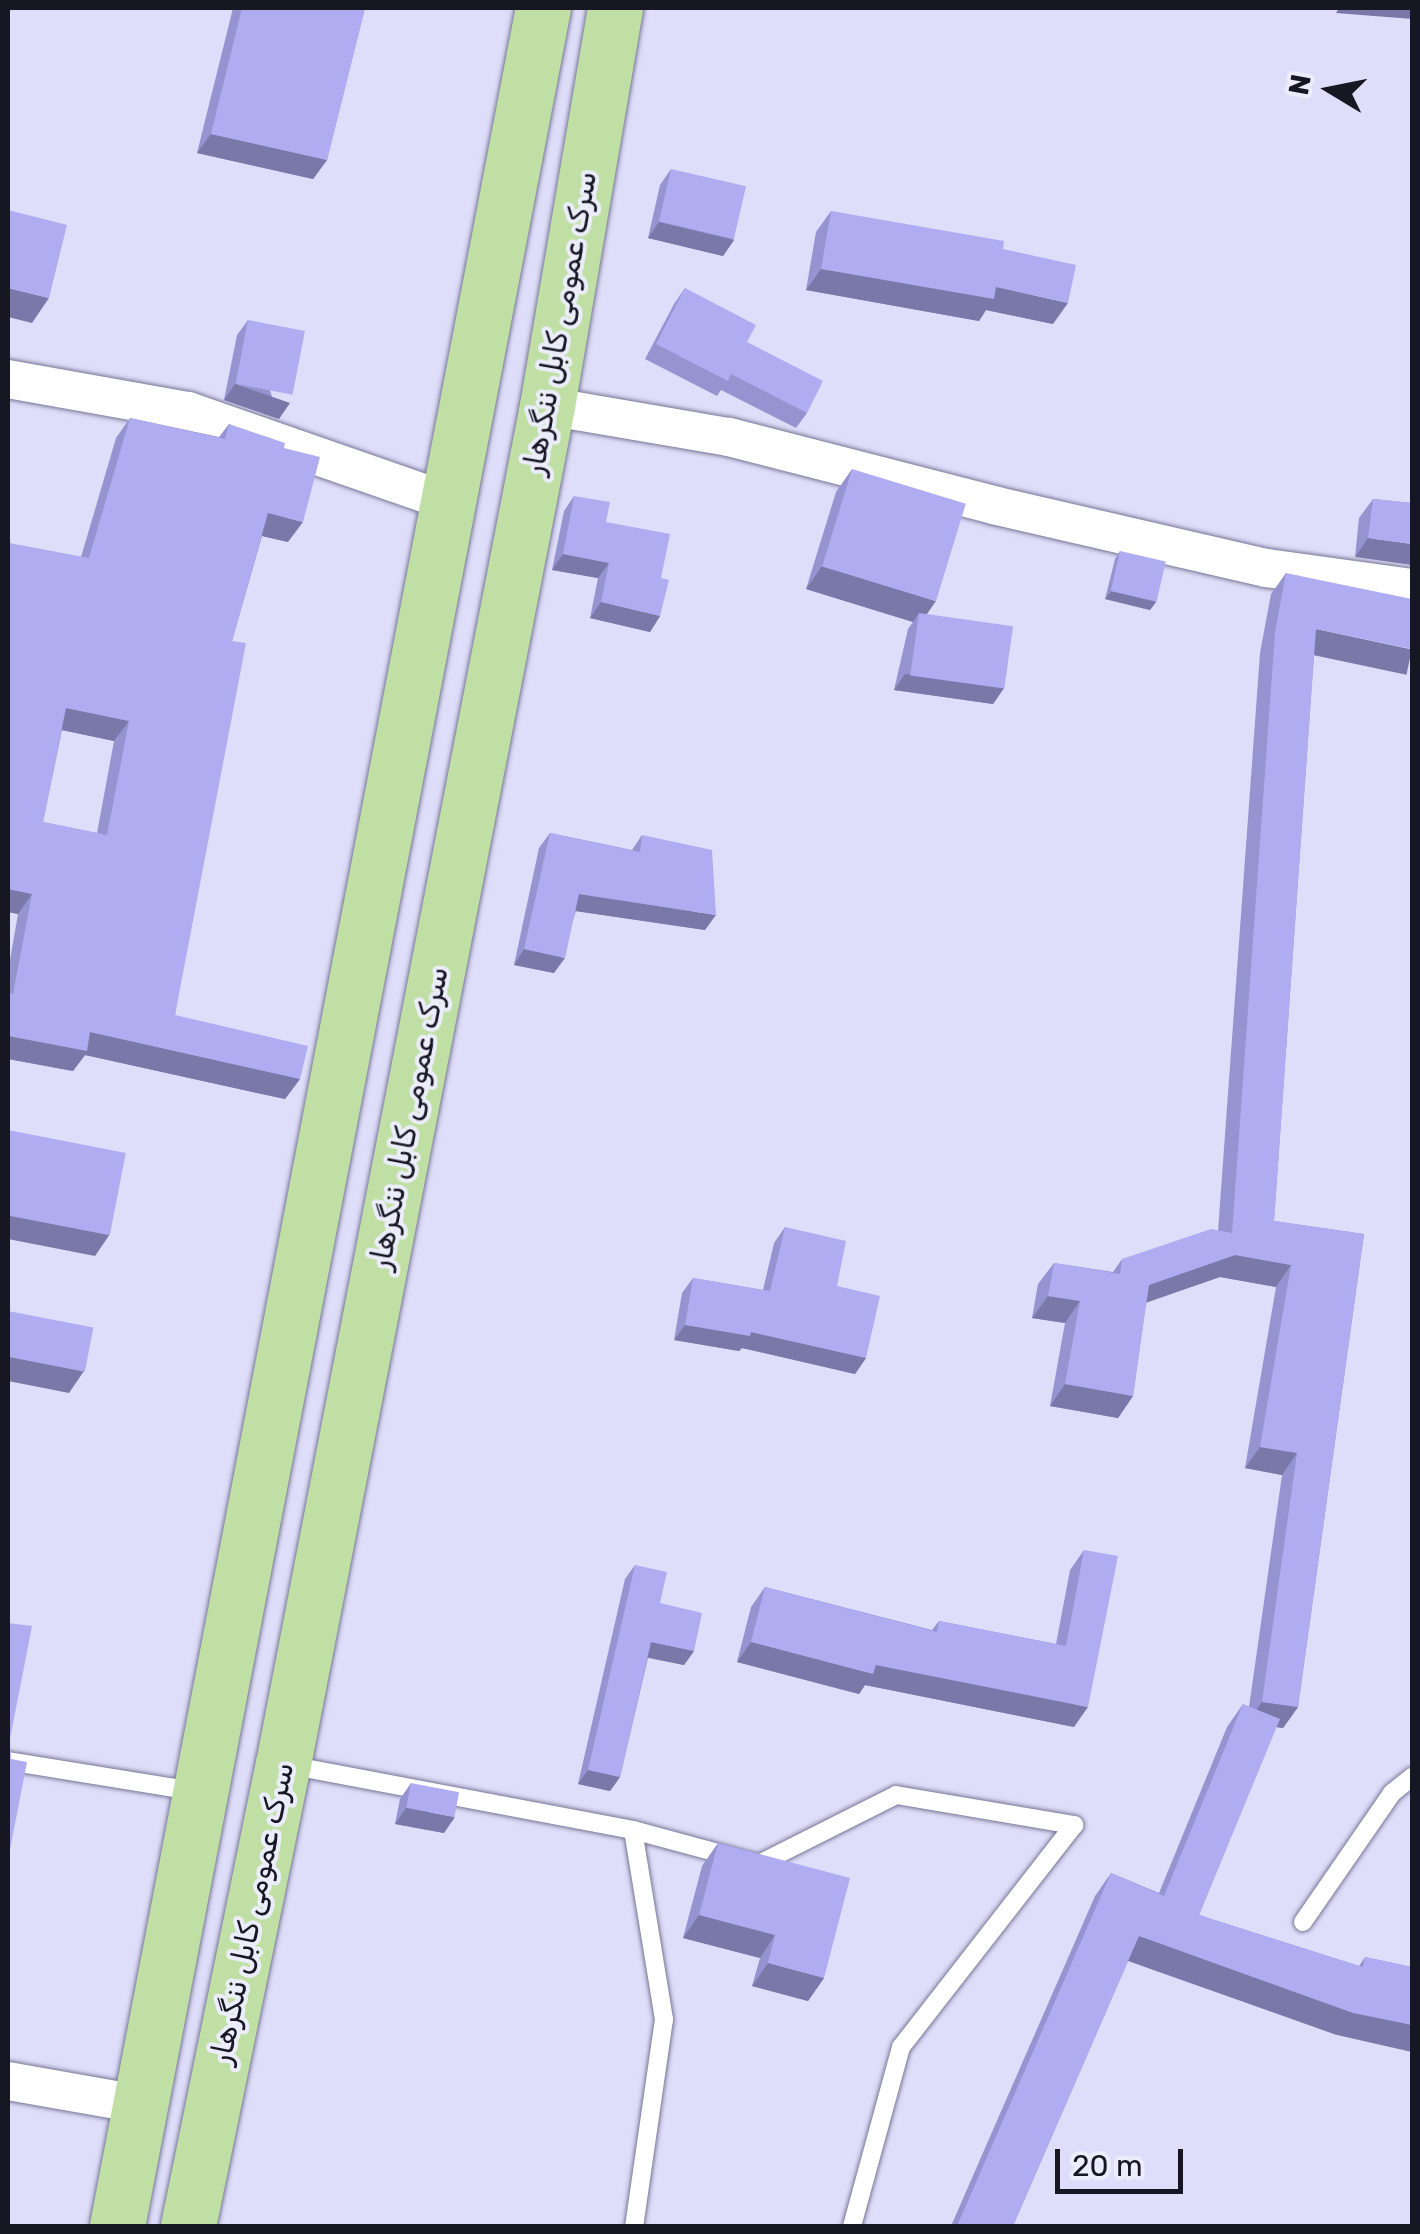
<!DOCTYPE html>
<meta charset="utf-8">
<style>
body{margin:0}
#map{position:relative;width:1420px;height:2234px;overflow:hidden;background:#dedefa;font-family:Rubik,Vazirmatn,sans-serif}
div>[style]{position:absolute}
.roads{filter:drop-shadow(0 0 2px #777796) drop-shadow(0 0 2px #777796)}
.service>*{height:18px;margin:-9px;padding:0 9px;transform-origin:9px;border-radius:9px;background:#fff}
.minor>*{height:38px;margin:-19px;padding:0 19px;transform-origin:19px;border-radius:19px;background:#fff}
.trunk>*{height:55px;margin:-27.5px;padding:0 27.5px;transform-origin:27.5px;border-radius:27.5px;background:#c0dfa4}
.wall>*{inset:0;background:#9694d0}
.shaded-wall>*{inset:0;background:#7a78a9;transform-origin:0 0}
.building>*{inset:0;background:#afacf2;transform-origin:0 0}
span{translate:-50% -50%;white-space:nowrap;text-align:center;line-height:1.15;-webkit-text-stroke:8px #ecedfb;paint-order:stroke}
.street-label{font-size:30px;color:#171723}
.frame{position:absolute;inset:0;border:10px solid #171723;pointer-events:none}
.north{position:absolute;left:1280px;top:40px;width:100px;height:100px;-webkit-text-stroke:8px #ecedfb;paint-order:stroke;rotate:280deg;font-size:28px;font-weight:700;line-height:40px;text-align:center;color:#171723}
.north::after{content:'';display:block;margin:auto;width:35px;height:45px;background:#171723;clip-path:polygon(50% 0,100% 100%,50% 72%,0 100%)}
.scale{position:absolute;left:1055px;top:2149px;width:128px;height:45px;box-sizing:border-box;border:5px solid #171723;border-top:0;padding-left:12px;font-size:30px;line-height:35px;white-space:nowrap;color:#171723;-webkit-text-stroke:8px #ecedfb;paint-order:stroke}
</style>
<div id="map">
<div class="roads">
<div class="service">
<div style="left:8px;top:1761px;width:188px;rotate:9.2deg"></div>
<div style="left:289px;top:1765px;width:350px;rotate:10.7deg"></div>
<div style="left:633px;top:1830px;width:131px;rotate:15.1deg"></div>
<div style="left:759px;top:1864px;width:153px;rotate:-26.7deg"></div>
<div style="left:896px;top:1795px;width:181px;rotate:9.6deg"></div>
<div style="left:1074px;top:1825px;width:281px;rotate:127.9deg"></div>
<div style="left:901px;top:2047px;width:186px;rotate:105.3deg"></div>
<div style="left:633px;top:1830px;width:192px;rotate:80.7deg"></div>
<div style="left:664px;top:2019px;width:209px;rotate:98.2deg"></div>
<div style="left:1303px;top:1922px;width:157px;rotate:-55.4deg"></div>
<div style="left:1392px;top:1793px;width:26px;rotate:-39deg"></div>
</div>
<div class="minor">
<div style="left:8px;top:379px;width:183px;rotate:10.1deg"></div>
<div style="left:188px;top:411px;width:274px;rotate:19.2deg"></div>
<div style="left:547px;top:406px;width:185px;rotate:9.7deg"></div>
<div style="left:729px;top:437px;width:273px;rotate:14.4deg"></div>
<div style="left:993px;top:505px;width:280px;rotate:13deg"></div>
<div style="left:1266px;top:568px;width:147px;rotate:7.8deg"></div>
<div style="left:8px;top:2081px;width:133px;rotate:10deg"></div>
</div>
<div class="trunk">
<div style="left:117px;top:2226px;width:2259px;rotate:-79.13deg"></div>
<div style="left:188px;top:2226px;width:472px;rotate:-78.4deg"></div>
<div style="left:283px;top:1764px;width:1383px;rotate:-79deg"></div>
<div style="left:547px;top:406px;width:404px;rotate:-80.3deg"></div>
</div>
</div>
<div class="wall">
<div style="clip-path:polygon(233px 8px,365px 8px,327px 160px,313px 179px,197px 153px)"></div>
<div style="clip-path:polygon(671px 169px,734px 240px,723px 256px,648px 238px,660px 185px)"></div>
<div style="clip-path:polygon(831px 211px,1003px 249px,1053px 324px,986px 310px,979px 321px,806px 290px,816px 232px)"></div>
<div style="clip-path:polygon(685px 288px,747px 342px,807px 413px,796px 428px,721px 390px,717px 396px,645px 359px,674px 304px)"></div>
<div style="clip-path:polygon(248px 320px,279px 419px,224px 400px,237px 335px)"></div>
<div style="clip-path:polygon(evenodd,130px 418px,219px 437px,229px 424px,284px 448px,288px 542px,262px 536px,232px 641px,175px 1015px,300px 1079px,285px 1099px,85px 1055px,73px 1071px,8px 1059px,8px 971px,18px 914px,8px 912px,8px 543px,81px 557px,116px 438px,130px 418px,62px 730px,114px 741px,97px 833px,43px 822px,62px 730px)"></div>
<div style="clip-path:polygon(852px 469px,926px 614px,1004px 688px,993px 704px,894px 690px,908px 629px,913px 622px,806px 589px,836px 492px)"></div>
<div style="clip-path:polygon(574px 496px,606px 522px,661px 578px,660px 616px,650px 632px,590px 618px,598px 578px,552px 570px,564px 511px)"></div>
<div style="clip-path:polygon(1373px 499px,1412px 503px,1355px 557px,1359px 518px)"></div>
<div style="clip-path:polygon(1120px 551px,1156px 602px,1150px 610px,1105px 599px,1115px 559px)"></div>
<div style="clip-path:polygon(1286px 573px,1314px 653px,1274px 1221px,1364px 1234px,1298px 1707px,1283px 1728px,1276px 1727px,1199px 1915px,1359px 1966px,1365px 1957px,1412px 1967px,1337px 2035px,1128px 1961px,1013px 2226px,951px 2226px,1095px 1896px,1111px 1873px,1159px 1893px,1227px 1727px,1243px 1704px,1249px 1707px,1282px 1475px,1245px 1468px,1276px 1287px,1220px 1277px,1146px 1302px,1133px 1396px,1118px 1418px,1050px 1406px,1065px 1323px,1032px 1318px,1038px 1284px,1054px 1263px,1113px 1272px,1122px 1259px,1218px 1231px,1260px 653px,1271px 594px)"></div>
<div style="clip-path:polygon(550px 833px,632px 850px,642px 835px,705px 930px,576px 911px,554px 973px,514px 965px,539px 848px)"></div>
<div style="clip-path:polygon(785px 1227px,837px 1286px,866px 1358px,855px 1374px,742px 1348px,739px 1351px,674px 1340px,682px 1293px,693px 1278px,763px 1290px,774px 1243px)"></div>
<div style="clip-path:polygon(1084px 1550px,1074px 1727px,865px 1685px,859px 1694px,737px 1662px,751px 1607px,765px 1587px,932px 1630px,939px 1621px,1056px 1644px,1070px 1570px)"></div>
<div style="clip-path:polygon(635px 1565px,660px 1603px,694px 1651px,684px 1665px,648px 1658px,620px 1777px,610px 1791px,578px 1784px,625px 1579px)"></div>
<div style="clip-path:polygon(411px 1783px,444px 1833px,395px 1824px,400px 1799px)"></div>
<div style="clip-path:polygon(718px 1843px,824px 1978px,808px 2001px,752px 1986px,760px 1958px,683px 1938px,702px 1866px)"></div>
</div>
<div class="shaded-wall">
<div style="clip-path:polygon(1339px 8px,1412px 8px,1412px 19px,1336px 13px)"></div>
<div style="clip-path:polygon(211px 134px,327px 160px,313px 179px,197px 153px)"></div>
<div style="clip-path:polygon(659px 222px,734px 240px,723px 256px,648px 238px)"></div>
<div style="clip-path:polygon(821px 269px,996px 287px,1068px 303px,1053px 324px,986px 310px,979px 321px,806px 290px)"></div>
<div style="clip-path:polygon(8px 288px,49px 298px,32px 323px,8px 317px)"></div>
<div style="clip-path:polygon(235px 384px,290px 403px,279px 419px,224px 400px)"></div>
<div style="clip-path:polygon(268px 513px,303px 522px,288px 542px,254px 534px)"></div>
<div style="clip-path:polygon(1368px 538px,1412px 544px,1412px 565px,1355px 557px)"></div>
<div style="clip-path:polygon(563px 554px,609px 563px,598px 578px,552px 570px)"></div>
<div style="clip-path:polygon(822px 566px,936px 601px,920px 624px,919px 613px,913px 622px,806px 589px)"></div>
<div style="clip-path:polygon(1111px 591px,1156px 602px,1150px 610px,1105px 599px)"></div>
<div style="clip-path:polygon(601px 602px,660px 616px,650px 632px,590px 618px)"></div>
<div style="left:1316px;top:629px;width:98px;height:26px;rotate:12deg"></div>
<div style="clip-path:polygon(905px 674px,1004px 688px,993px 704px,894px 690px)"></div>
<div style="clip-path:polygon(66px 708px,129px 721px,114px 741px,52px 728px)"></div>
<div style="clip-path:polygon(8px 889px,32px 894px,18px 914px,8px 912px)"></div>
<div style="clip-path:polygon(579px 894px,716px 915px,705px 930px,568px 910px)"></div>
<div style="clip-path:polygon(524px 949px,565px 958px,554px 973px,514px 965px)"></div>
<div style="clip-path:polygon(90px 1032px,300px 1079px,285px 1099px,85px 1055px,73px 1071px,8px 1059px,8px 1036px)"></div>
<div style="clip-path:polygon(8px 1214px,110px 1234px,95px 1256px,8px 1239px)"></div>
<div style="clip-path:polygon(1235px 1255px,1291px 1265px,1276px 1287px,1220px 1277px,1134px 1307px,1149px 1285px)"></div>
<div style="clip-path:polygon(1048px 1296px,1080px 1301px,1065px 1323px,1032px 1318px)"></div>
<div style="clip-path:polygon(685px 1325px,751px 1332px,866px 1358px,855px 1374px,742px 1348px,739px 1351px,674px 1340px)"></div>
<div style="clip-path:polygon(8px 1356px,84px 1371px,69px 1393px,8px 1381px)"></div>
<div style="clip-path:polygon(1065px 1384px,1133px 1396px,1118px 1418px,1050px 1406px)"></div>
<div style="clip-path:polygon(1260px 1447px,1297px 1453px,1282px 1475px,1245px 1468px)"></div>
<div style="clip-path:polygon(651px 1642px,694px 1651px,684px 1665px,641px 1656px)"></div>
<div style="clip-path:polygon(751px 1642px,876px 1665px,1088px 1707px,1074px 1727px,865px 1685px,859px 1694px,737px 1662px)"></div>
<div style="clip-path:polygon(1262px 1702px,1298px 1707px,1283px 1728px,1247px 1723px)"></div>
<div style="clip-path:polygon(588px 1770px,620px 1777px,610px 1791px,578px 1784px)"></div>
<div style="clip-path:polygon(406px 1808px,455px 1817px,444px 1833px,395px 1824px)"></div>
<div style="clip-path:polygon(699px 1915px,775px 1935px,760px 1958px,683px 1938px)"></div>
<div style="clip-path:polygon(1139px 1936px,1412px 2025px,1412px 2052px,1337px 2035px,1123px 1959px)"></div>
<div style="clip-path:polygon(768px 1963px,824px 1978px,808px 2001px,752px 1986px)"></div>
</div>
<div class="building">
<div style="clip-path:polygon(242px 8px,365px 8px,327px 160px,211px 134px)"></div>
<div style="left:671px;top:169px;width:77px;height:54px;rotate:13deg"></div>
<div style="clip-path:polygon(8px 210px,67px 225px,49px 298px,8px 288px)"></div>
<div style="clip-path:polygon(831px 211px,1004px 241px,1003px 249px,1076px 265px,1068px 303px,996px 287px,994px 299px,821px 269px)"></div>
<div style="clip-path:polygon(685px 288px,756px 325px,747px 342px,823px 381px,807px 413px,731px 374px,728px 381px,656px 344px)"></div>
<div style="left:248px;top:320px;width:58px;height:65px;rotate:11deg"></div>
<div style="clip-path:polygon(evenodd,130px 418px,225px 439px,229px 424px,285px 443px,284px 448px,320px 457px,303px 522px,268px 513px,232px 641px,246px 643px,175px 1015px,308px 1046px,300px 1079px,90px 1032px,87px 1051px,8px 1036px,8px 993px,13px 994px,32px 894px,8px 889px,8px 543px,89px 558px,130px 418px,66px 708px,129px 721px,107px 835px,43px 822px,66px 708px)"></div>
<div style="left:852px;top:469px;width:119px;height:102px;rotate:17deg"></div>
<div style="clip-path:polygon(574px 496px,610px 502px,606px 522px,670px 534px,661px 578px,669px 580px,660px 616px,601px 602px,609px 563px,563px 554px)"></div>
<div style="clip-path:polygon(1373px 499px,1412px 503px,1412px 544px,1368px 538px)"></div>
<div style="left:1120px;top:551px;width:47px;height:41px;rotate:13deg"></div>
<div style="clip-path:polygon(1286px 573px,1412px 599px,1412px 649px,1316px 629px,1274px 1221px,1364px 1234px,1298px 1707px,1262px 1702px,1297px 1453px,1260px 1447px,1291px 1265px,1235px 1255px,1149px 1285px,1133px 1396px,1065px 1384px,1080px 1301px,1048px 1296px,1054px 1263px,1120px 1274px,1122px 1259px,1211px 1229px,1232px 1233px,1275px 632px)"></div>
<div style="left:919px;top:613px;width:95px;height:63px;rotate:8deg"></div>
<div style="clip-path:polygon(550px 833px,640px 852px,642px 835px,712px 850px,716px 915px,579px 894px,565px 958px,524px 949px)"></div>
<div style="left:8px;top:1130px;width:120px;height:84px;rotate:11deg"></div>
<div style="clip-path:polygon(785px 1227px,846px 1241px,837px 1286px,880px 1296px,866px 1358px,751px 1332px,750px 1336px,685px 1325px,693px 1278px,770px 1291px)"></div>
<div style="left:8px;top:1311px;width:87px;height:45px;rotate:11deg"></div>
<div style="clip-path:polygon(1084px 1550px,1118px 1556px,1088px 1707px,876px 1665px,873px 1674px,751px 1642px,765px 1587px,937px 1632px,939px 1621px,1066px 1646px)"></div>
<div style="clip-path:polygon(635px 1565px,667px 1572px,660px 1603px,702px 1613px,694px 1651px,651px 1642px,620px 1777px,588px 1770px)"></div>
<div style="clip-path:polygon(8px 1623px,32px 1626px,10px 1739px,11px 1759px,27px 1762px,8px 1860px)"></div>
<div style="clip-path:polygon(1243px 1704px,1280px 1719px,1199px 1915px,1363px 1967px,1365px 1957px,1412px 1967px,1412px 2025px,1353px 2013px,1139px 1936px,1013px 2226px,957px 2226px,1111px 1873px,1164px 1896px)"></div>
<div style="left:411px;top:1783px;width:49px;height:25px;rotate:11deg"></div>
<div style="clip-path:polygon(718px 1843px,850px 1878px,824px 1978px,768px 1963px,775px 1935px,699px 1915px)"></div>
</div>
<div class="street-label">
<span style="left:560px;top:323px;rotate:-80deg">سرک عمومی کابل ننگرهار</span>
<span style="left:409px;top:1118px;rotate:-79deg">سرک عمومی کابل ننگرهار</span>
<span style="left:252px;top:1913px;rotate:-78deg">سرک عمومی کابل ننگرهار</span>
</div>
<div class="frame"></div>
<div class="north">N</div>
<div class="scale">20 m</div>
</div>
